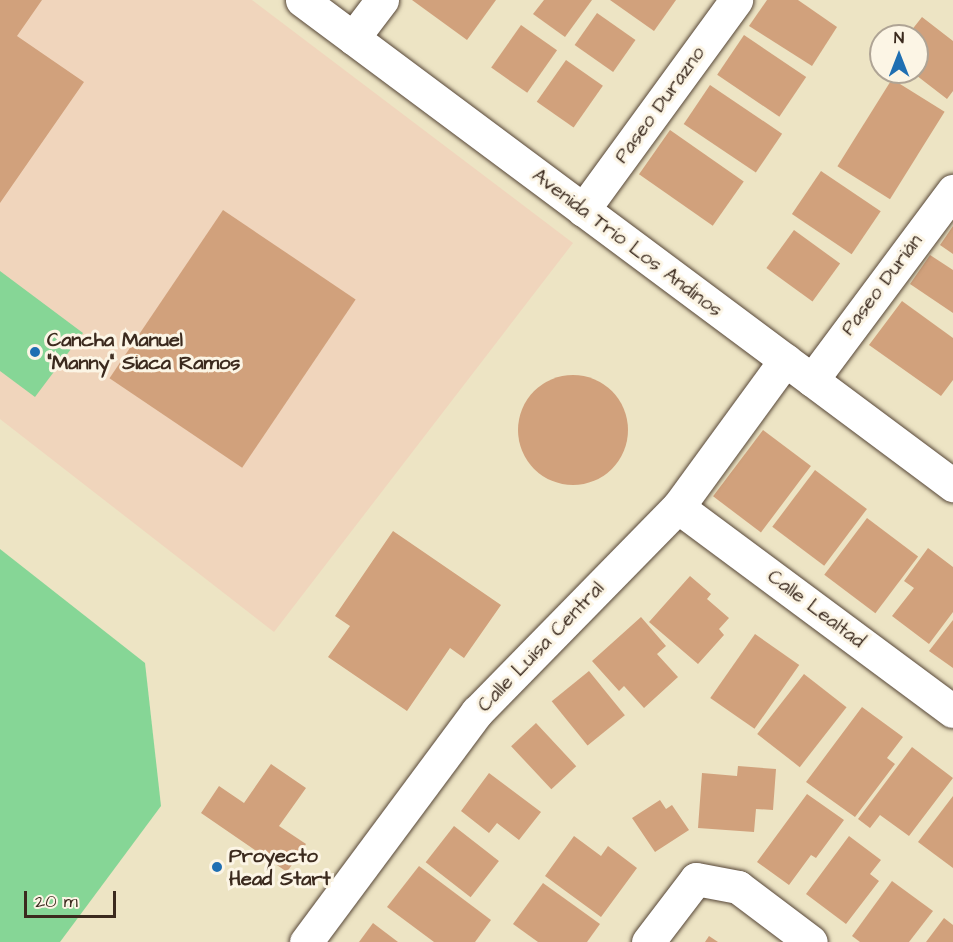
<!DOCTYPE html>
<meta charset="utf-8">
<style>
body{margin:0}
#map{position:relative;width:953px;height:942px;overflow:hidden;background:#ede4c4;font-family:"Architects Daughter",sans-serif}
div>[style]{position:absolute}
.built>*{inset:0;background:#f0d5bc}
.green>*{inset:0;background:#86d696}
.building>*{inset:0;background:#d1a17c;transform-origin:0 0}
.round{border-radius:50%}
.roads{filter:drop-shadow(0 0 2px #564637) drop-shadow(0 0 2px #564637)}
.minor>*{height:33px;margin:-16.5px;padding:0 16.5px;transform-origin:16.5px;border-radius:16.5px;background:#fff}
.dots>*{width:16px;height:16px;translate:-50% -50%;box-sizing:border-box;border:3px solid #fcf5e5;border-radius:50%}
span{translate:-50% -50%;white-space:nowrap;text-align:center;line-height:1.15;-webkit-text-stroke:6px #fcf5e5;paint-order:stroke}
.street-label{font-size:20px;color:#3b2a1e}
.poi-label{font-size:20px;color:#3b2a1e;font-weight:700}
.left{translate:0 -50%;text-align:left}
.north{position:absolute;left:869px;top:24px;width:60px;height:60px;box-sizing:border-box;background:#fcf5e5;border:2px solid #afa495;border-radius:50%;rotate:0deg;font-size:16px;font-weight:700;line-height:24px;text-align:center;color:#3b2a1e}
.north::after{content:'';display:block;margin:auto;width:21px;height:27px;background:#1f6fb2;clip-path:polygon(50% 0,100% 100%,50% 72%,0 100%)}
.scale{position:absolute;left:24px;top:891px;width:92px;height:27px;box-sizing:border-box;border:3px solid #3b2a1e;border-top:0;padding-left:8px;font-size:18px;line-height:21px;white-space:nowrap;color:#3b2a1e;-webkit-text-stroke:4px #fcf5e5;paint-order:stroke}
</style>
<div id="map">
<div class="built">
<div style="clip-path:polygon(0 0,252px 0,573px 243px,274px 632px,0 419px)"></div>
</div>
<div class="green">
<div style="clip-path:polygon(0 271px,83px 333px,35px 397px,0 371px)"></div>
<div style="clip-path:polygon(0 549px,145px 663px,161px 806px,60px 942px,0 942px)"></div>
</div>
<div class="building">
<div style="clip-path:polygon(0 0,42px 0,17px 36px,84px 82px,0 203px)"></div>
<div style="clip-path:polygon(412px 0,496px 0,467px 40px)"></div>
<div style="clip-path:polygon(544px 0,592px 0,565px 37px,533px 14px)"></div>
<div style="clip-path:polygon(610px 0,676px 0,654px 31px)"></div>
<div style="clip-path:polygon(767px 0,798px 0,837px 27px,812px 66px,749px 26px)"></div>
<div style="left:597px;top:13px;width:47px;height:39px;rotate:35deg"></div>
<div style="clip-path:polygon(922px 17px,953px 41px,953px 91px,947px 99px,912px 72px,917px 72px,917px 36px,907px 36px)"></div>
<div style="left:521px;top:25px;width:44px;height:52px;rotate:35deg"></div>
<div style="left:744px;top:35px;width:75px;height:48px;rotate:34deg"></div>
<div style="left:566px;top:60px;width:45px;height:51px;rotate:35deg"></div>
<div style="left:892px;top:79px;width:62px;height:103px;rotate:32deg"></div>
<div style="left:710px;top:85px;width:87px;height:47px;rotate:34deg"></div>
<div style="left:670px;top:130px;width:90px;height:54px;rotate:35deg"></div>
<div style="left:821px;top:171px;width:72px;height:52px;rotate:34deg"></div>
<div style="left:223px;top:210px;width:160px;height:203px;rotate:34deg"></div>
<div style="clip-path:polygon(953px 226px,953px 254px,940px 245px)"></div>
<div style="left:794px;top:230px;width:57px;height:47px;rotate:36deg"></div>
<div style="clip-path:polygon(930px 255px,953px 270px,953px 313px,910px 284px)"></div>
<div style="clip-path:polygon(902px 301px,953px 338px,953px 380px,941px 396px,869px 345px)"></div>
<div class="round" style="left:518px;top:375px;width:110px;height:110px"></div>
<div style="left:763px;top:430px;width:60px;height:83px;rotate:37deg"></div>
<div style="left:815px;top:470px;width:65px;height:71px;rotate:37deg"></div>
<div style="left:867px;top:518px;width:64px;height:71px;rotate:37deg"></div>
<div style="clip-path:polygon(393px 531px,501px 605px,464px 658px,450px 648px,407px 711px,328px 657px,350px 626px,335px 616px)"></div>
<div style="clip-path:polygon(928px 548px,953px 567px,953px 612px,929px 644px,892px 616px,914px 588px,904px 581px)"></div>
<div style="clip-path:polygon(690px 576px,711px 594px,707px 599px,729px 618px,719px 629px,724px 635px,698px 664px,649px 622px)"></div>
<div style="clip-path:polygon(641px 617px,666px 646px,657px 654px,678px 677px,644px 708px,624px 686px,619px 691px,592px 661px)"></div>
<div style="clip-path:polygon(953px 620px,953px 668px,929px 651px)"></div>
<div style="left:755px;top:634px;width:54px;height:78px;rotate:35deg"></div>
<div style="left:589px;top:671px;width:57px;height:48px;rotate:51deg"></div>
<div style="left:804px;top:674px;width:54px;height:76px;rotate:38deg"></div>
<div style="clip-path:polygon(862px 707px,903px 737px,887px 758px,895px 764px,855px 817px,806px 782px)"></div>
<div style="left:536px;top:723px;width:59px;height:34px;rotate:47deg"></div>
<div style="clip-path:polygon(912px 747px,953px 778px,909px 836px,880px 815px,870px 828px,858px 819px)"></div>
<div style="clip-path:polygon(271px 764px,306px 788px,279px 826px,306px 844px,287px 872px,201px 813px,219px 786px,244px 803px)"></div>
<div style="clip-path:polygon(738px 766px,776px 769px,773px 810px,756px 809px,754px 832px,698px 828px,702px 773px,737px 776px)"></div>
<div style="clip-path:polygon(489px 773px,541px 812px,519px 840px,497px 823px,489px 833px,461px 811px)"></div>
<div style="clip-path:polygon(807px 794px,844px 820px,816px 858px,811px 855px,789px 885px,757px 862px)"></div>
<div style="clip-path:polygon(953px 796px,953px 868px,918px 842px)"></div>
<div style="clip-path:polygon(660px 800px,666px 809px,672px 805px,689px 830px,655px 852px,632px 818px)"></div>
<div style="left:454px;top:826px;width:57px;height:46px;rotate:38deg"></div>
<div style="clip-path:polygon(574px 836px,601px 856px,608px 846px,637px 868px,601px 917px,545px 876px)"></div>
<div style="clip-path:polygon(849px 836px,881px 860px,870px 874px,879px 881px,846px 924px,806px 894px)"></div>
<div style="clip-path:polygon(419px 866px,491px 920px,475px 942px,434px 942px,387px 907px)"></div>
<div style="clip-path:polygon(892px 881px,933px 911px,909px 942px,860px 942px,852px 936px)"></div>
<div style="clip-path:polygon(543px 883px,600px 924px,587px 942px,538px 942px,513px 924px)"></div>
<div style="clip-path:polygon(944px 918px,953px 925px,953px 942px,926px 942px)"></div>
<div style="clip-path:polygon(373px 923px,398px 942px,359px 942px)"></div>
<div style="clip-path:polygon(709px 936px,718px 942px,705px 942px)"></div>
</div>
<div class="roads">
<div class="minor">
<div style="left:302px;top:0;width:812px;rotate:36.69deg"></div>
<div style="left:353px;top:38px;width:48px;rotate:-52.7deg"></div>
<div style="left:583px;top:210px;width:260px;rotate:-53.9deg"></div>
<div style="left:812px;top:380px;width:236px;rotate:-53.3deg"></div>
<div style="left:678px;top:507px;width:342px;rotate:36.6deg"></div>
<div style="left:306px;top:942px;width:287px;rotate:-53.4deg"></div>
<div style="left:477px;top:712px;width:287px;rotate:-45.6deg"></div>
<div style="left:678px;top:507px;width:182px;rotate:-53.9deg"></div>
<div style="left:648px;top:942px;width:79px;rotate:-52.7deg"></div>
<div style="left:696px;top:879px;width:43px;rotate:10.8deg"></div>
<div style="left:738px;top:887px;width:91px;rotate:37deg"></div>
</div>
</div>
<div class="dots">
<div style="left:35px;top:352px;background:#1f6fb2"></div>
<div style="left:217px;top:867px;background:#1f6fb2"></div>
</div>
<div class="street-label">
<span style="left:660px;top:105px;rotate:-54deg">Paseo Durazno</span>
<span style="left:627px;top:243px;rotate:37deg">Avenida Trío Los Andinos</span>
<span style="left:882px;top:285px;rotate:-53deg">Paseo Durián</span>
<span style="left:816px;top:609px;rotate:37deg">Calle Lealtad</span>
<span style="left:541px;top:647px;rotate:-46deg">Calle Luisa Central</span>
</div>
<div class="poi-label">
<span class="left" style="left:47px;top:352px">Cancha Manuel<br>"Manny" Siaca Ramos</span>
<span class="left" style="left:229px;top:868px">Proyecto<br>Head Start</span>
</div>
<div class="north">N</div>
<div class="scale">20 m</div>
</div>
